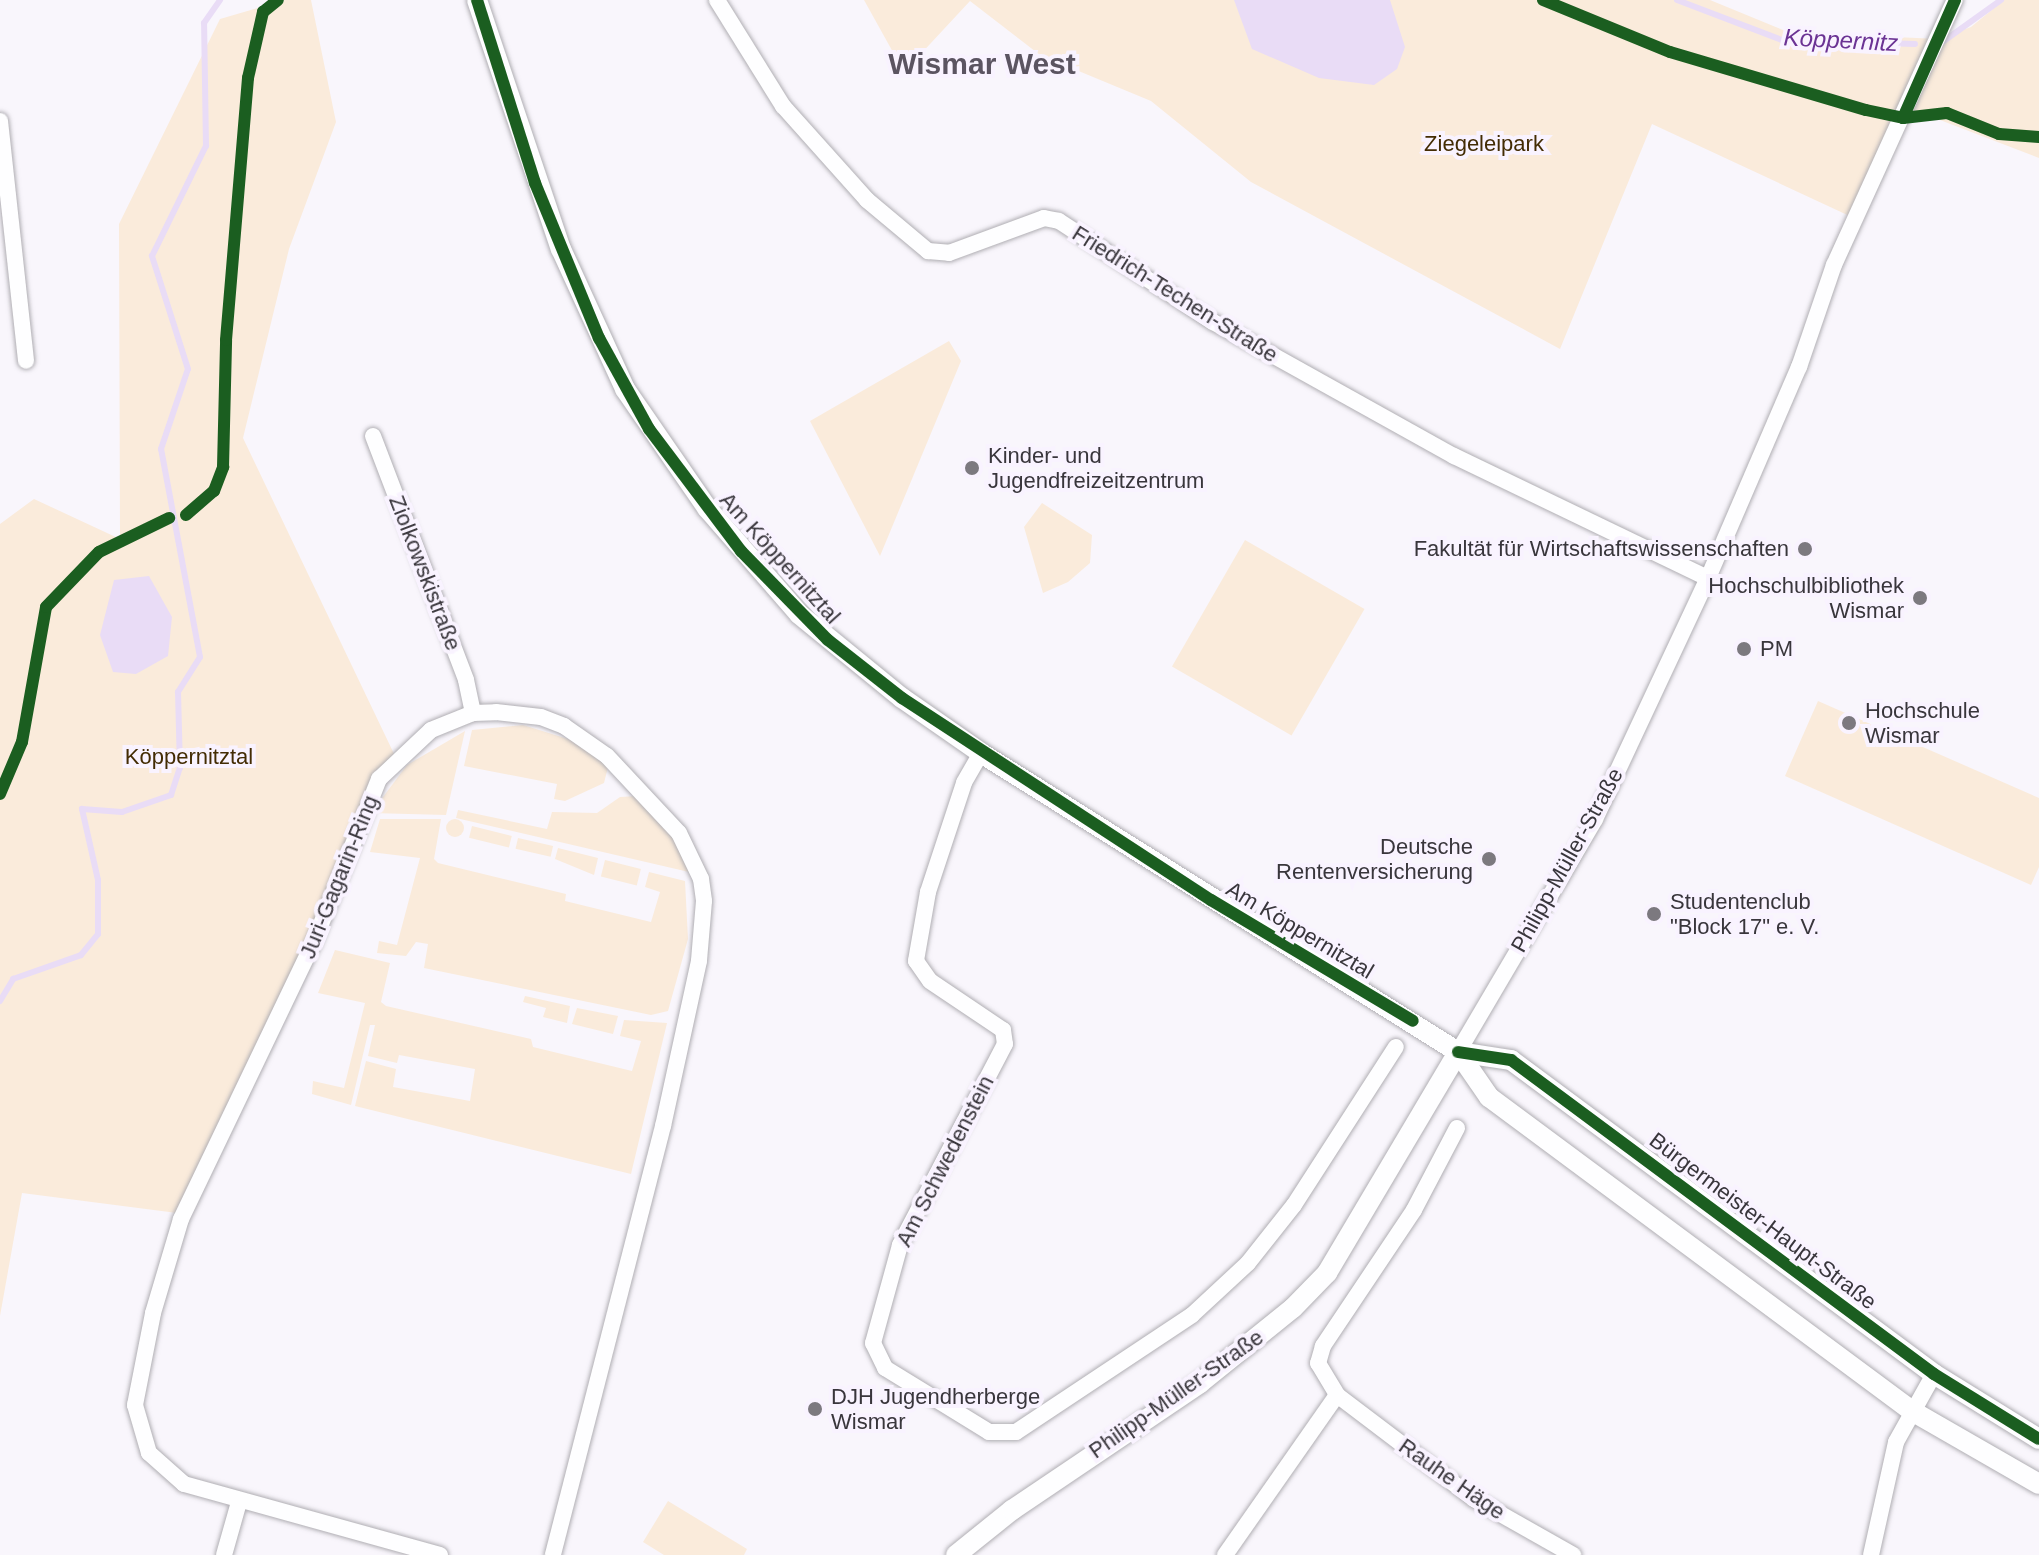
<!DOCTYPE html>
<meta charset="utf-8">
<style>
body{margin:0}
#map{position:relative;width:2039px;height:1555px;overflow:hidden;background:#f9f6fc;font-family:Helvetica,sans-serif}
div>[style]{position:absolute}
.green>*{inset:0;background:#faebdb;transform-origin:0 0}
.round{border-radius:50%}
.water>*{inset:0;background:#e9dcf6}
.stream>*{height:6px;margin:-3px;padding:0 3px;transform-origin:3px;border-radius:3px;background:#e9dcf6}
.roads{filter:drop-shadow(0 0 2px #b0aeb3) drop-shadow(0 0 2px #b0aeb3)}
.minor>*{height:16px;margin:-8px;padding:0 8px;transform-origin:8px;border-radius:8px;background:#fefeff}
.tertiary>*{height:20px;margin:-10px;padding:0 10px;transform-origin:10px;border-radius:10px;background:#fefeff}
.cycleway>*{height:12px;margin:-6px;padding:0 6px;transform-origin:6px;border-radius:6px;background:#1b5e20}
.dots>*{width:22px;height:22px;translate:-50% -50%;box-sizing:border-box;border:4px solid #f9f3ff;border-radius:50%}
span{translate:-50% -50%;white-space:nowrap;text-align:center;line-height:1.15;-webkit-text-stroke:8px #f9f3ff;paint-order:stroke}
.park-label{font-size:22px;color:#432c04}
.street-label{font-size:22px;color:#39363c}
.poi-label{font-size:22px;color:#39363c}
.left{translate:0 -50%;text-align:left}
.right{translate:-100% -50%;text-align:right}
.water-label{font-size:24px;color:#6b3394;font-style:italic}
.district-label{font-size:30px;color:#5b5461;font-weight:700}
</style>
<div id="map">
<div class="green">
<div style="clip-path:polygon(285px 0,311px 0,336px 122px,289px 249px,243px 438px,396px 758px,177px 1213px,22px 1193px,0 1316px,0 524px,34px 499px,120px 539px,119px 224px,220px 19px)"></div>
<div style="clip-path:polygon(864px 0,1710px 0,1788px 32px,1938px 39px,1971px 27px,2004px 0,2039px 0,2039px 158px,1927px 115px,1903px 118px,1856px 219px,1652px 124px,1560px 349px,1251px 182px,1151px 101px,1040px 55px,970px 1px,904px 72px)"></div>
<div style="clip-path:polygon(949px 341px,961px 361px,880px 556px,810px 421px)"></div>
<div style="clip-path:polygon(1042px 503px,1092px 535px,1090px 563px,1068px 582px,1043px 593px,1024px 527px)"></div>
<div style="left:1245px;top:540px;width:138px;height:146px;rotate:30deg"></div>
<div style="clip-path:polygon(1818px 701px,2039px 798px,2039px 867px,2031px 885px,1785px 776px)"></div>
<div style="clip-path:polygon(523px 725px,584px 744px,608px 767px,604px 783px,565px 801px,554px 799px,557px 784px,464px 766px,472px 730px)"></div>
<div style="clip-path:polygon(465px 731px,446px 815px,371px 813px,407px 765px)"></div>
<div style="clip-path:polygon(637px 796px,671px 833px,689px 872px,456px 818px,458px 810px,547px 829px,552px 812px,597px 813px,620px 797px)"></div>
<div class="round" style="left:446px;top:819px;width:18px;height:18px"></div>
<div style="clip-path:polygon(380px 819px,441px 819px,434px 859px,438px 863px,566px 894px,565px 901px,651px 922px,660px 892px,645px 887px,649px 872px,685px 881px,688px 939px,668px 1011px,651px 1015px,424px 968px,428px 944px,416px 942px,406px 956px,377px 953px,379px 941px,397px 945px,420px 858px,370px 852px)"></div>
<div style="left:472px;top:826px;width:41px;height:12px;rotate:14deg"></div>
<div style="left:518px;top:838px;width:36px;height:11px;rotate:13deg"></div>
<div style="clip-path:polygon(558px 848px,598px 858px,594px 875px,555px 859px)"></div>
<div style="left:605px;top:860px;width:37px;height:17px;rotate:14deg"></div>
<div style="clip-path:polygon(335px 950px,390px 963px,381px 1002px,386px 1006px,531px 1039px,533px 1047px,632px 1071px,641px 1041px,620px 1036px,624px 1020px,667px 1023px,631px 1174px,355px 1106px,366px 1061px,396px 1069px,393px 1087px,470px 1101px,475px 1069px,399px 1055px,397px 1063px,368px 1056px,375px 1025px,370px 1025px,351px 1105px,312px 1094px,313px 1081px,344px 1088px,365px 1003px,318px 993px)"></div>
<div style="clip-path:polygon(525px 996px,570px 1006px,567px 1023px,543px 1017px,546px 1008px,523px 1002px)"></div>
<div style="clip-path:polygon(577px 1008px,618px 1016px,613px 1034px,572px 1024px)"></div>
<div style="clip-path:polygon(668px 1501px,747px 1549px,744px 1555px,664px 1555px,643px 1542px)"></div>
</div>
<div class="water">
<div style="clip-path:polygon(1234px 0,1390px 0,1405px 47px,1397px 69px,1374px 85px,1319px 78px,1252px 49px)"></div>
<div style="clip-path:polygon(149px 576px,172px 617px,168px 656px,136px 674px,113px 672px,100px 635px,114px 580px)"></div>
</div>
<div class="stream">
<div style="left:1677px;top:0;width:112px;rotate:20.9deg"></div>
<div style="left:1782px;top:40px;width:133px;rotate:1.7deg"></div>
<div style="left:1941px;top:43px;width:74px;rotate:-35.6deg"></div>
<div style="left:0;top:1001px;width:26px;rotate:-59deg"></div>
<div style="left:13px;top:979px;width:72px;rotate:-19.4deg"></div>
<div style="left:81px;top:955px;width:27px;rotate:-51deg"></div>
<div style="left:98px;top:934px;width:54px;rotate:-90deg"></div>
<div style="left:98px;top:880px;width:73px;rotate:-102.7deg"></div>
<div style="left:82px;top:809px;width:40px;rotate:4.3deg"></div>
<div style="left:122px;top:812px;width:52px;rotate:-19.1deg"></div>
<div style="left:171px;top:795px;width:28px;rotate:-72deg"></div>
<div style="left:180px;top:768px;width:76px;rotate:-91.5deg"></div>
<div style="left:178px;top:692px;width:41px;rotate:-57.8deg"></div>
<div style="left:200px;top:657px;width:212px;rotate:-100.6deg"></div>
<div style="left:161px;top:449px;width:84px;rotate:-71.4deg"></div>
<div style="left:188px;top:369px;width:119px;rotate:-107.7deg"></div>
<div style="left:152px;top:256px;width:123px;rotate:-63.9deg"></div>
<div style="left:206px;top:146px;width:123px;rotate:-90.9deg"></div>
<div style="left:204px;top:23px;width:28px;rotate:-55deg"></div>
</div>
<div class="roads">
<div class="minor">
<div style="left:717px;top:0;width:125px;rotate:58.1deg"></div>
<div style="left:783px;top:106px;width:126px;rotate:48.2deg"></div>
<div style="left:867px;top:200px;width:80px;rotate:39.9deg"></div>
<div style="left:928px;top:251px;width:21px;rotate:5deg"></div>
<div style="left:949px;top:253px;width:101px;rotate:-20.2deg"></div>
<div style="left:1044px;top:218px;width:15px;rotate:11deg"></div>
<div style="left:1059px;top:221px;width:184px;rotate:33.3deg"></div>
<div style="left:1213px;top:322px;width:276px;rotate:29.1deg"></div>
<div style="left:1454px;top:456px;width:282px;rotate:25.7deg"></div>
<div style="left:0;top:121px;width:241px;rotate:83.8deg"></div>
<div style="left:373px;top:436px;width:261px;rotate:69.1deg"></div>
<div style="left:466px;top:680px;width:34px;rotate:78deg"></div>
<div style="left:981px;top:753px;width:34px;rotate:120deg"></div>
<div style="left:964px;top:783px;width:115px;rotate:108.3deg"></div>
<div style="left:928px;top:892px;width:70px;rotate:99.9deg"></div>
<div style="left:916px;top:961px;width:24px;rotate:55deg"></div>
<div style="left:930px;top:981px;width:88px;rotate:33.9deg"></div>
<div style="left:1003px;top:1030px;width:14px;rotate:82deg"></div>
<div style="left:1005px;top:1044px;width:227px;rotate:117.6deg"></div>
<div style="left:900px;top:1245px;width:102px;rotate:105.4deg"></div>
<div style="left:873px;top:1343px;width:28px;rotate:64deg"></div>
<div style="left:885px;top:1368px;width:122px;rotate:31.6deg"></div>
<div style="left:989px;top:1432px;width:27px"></div>
<div style="left:1016px;top:1432px;width:211px;rotate:-33.6deg"></div>
<div style="left:1192px;top:1315px;width:76px;rotate:-42.9deg"></div>
<div style="left:1248px;top:1263px;width:74px;rotate:-51.6deg"></div>
<div style="left:1294px;top:1205px;width:188px;rotate:-57.2deg"></div>
<div style="left:1458px;top:1052px;width:270px;rotate:-59.5deg"></div>
<div style="left:1595px;top:819px;width:266px;rotate:-64.9deg"></div>
<div style="left:1708px;top:578px;width:230px;rotate:-66.7deg"></div>
<div style="left:1799px;top:367px;width:108px;rotate:-71.1deg"></div>
<div style="left:1834px;top:265px;width:291px;rotate:-65.5deg"></div>
<div style="left:1457px;top:1128px;width:93px;rotate:117.7deg"></div>
<div style="left:1414px;top:1210px;width:164px;rotate:123.8deg"></div>
<div style="left:1323px;top:1346px;width:18px;rotate:106deg"></div>
<div style="left:1318px;top:1363px;width:37px;rotate:59deg"></div>
<div style="left:1337px;top:1395px;width:172px;rotate:37.2deg"></div>
<div style="left:1474px;top:1499px;width:114px;rotate:29.5deg"></div>
<div style="left:224px;top:1555px;width:55px;rotate:-74.2deg"></div>
<div style="left:440px;top:1555px;width:266px;rotate:-164.5deg"></div>
<div style="left:184px;top:1484px;width:47px;rotate:-138.5deg"></div>
<div style="left:149px;top:1453px;width:50px;rotate:-106.3deg"></div>
<div style="left:135px;top:1405px;width:94px;rotate:-78.9deg"></div>
<div style="left:153px;top:1313px;width:98px;rotate:-73.4deg"></div>
<div style="left:181px;top:1219px;width:305px;rotate:-64.4deg"></div>
<div style="left:313px;top:944px;width:178px;rotate:-68.2deg"></div>
<div style="left:379px;top:779px;width:71px;rotate:-43.3deg"></div>
<div style="left:431px;top:730px;width:45px;rotate:-22deg"></div>
<div style="left:473px;top:713px;width:23px;rotate:-2deg"></div>
<div style="left:496px;top:712px;width:45px;rotate:6.3deg"></div>
<div style="left:541px;top:717px;width:25px;rotate:21deg"></div>
<div style="left:564px;top:726px;width:52px;rotate:34.9deg"></div>
<div style="left:607px;top:756px;width:105px;rotate:46.9deg"></div>
<div style="left:679px;top:833px;width:51px;rotate:64.4deg"></div>
<div style="left:701px;top:879px;width:22px;rotate:82deg"></div>
<div style="left:704px;top:901px;width:60px;rotate:94.8deg"></div>
<div style="left:699px;top:961px;width:169px;rotate:102.3deg"></div>
<div style="left:663px;top:1126px;width:443px;rotate:104.4deg"></div>
<div style="left:1225px;top:1555px;width:195px;rotate:-55deg"></div>
<div style="left:1871px;top:1555px;width:116px;rotate:-77.5deg"></div>
<div style="left:1896px;top:1442px;width:78px;rotate:-60.8deg"></div>
</div>
<div class="tertiary">
<div style="left:477px;top:0;width:263px;rotate:71.4deg"></div>
<div style="left:561px;top:249px;width:154px;rotate:65.4deg"></div>
<div style="left:625px;top:389px;width:145px;rotate:55.4deg"></div>
<div style="left:707px;top:508px;width:140px;rotate:49deg"></div>
<div style="left:799px;top:614px;width:133px;rotate:39.2deg"></div>
<div style="left:902px;top:698px;width:96px;rotate:34.8deg"></div>
<div style="left:981px;top:753px;width:563px;rotate:32.08deg"></div>
<div style="left:1458px;top:1052px;width:55px;rotate:55.4deg"></div>
<div style="left:1489px;top:1097px;width:527px;rotate:36.59deg"></div>
<div style="left:1912px;top:1411px;width:146px;rotate:29.9deg"></div>
<div style="left:1458px;top:1052px;width:54px;rotate:8.6deg"></div>
<div style="left:1511px;top:1060px;width:527px;rotate:36.59deg"></div>
<div style="left:1934px;top:1374px;width:123px;rotate:31.8deg"></div>
<div style="left:956px;top:1555px;width:72px;rotate:-38.8deg"></div>
<div style="left:1012px;top:1510px;width:227px;rotate:-34deg"></div>
<div style="left:1200px;top:1383px;width:119px;rotate:-38.9deg"></div>
<div style="left:1293px;top:1308px;width:49px;rotate:-45.8deg"></div>
<div style="left:1327px;top:1273px;width:257px;rotate:-59.3deg"></div>
</div>
</div>
<div class="cycleway">
<div style="left:477px;top:0;width:192px;rotate:72.4deg"></div>
<div style="left:535px;top:183px;width:168px;rotate:67.6deg"></div>
<div style="left:599px;top:338px;width:104px;rotate:61.2deg"></div>
<div style="left:649px;top:429px;width:153px;rotate:53deg"></div>
<div style="left:741px;top:551px;width:124px;rotate:45.7deg"></div>
<div style="left:828px;top:640px;width:94px;rotate:38.1deg"></div>
<div style="left:902px;top:698px;width:369px;rotate:33.2deg"></div>
<div style="left:1211px;top:900px;width:235px;rotate:30.9deg"></div>
<div style="left:1543px;top:0;width:137px;rotate:22.3deg"></div>
<div style="left:1670px;top:52px;width:204px;rotate:16.5deg"></div>
<div style="left:1866px;top:110px;width:38px;rotate:12deg"></div>
<div style="left:1903px;top:118px;width:44px;rotate:-6.5deg"></div>
<div style="left:1947px;top:113px;width:56px;rotate:22deg"></div>
<div style="left:1999px;top:134px;width:40px;rotate:4.3deg"></div>
<div style="left:1903px;top:118px;width:129px;rotate:-66.2deg"></div>
<div style="left:186px;top:515px;width:37px;rotate:-41deg"></div>
<div style="left:214px;top:491px;width:26px;rotate:-69deg"></div>
<div style="left:223px;top:467px;width:127px;rotate:-88.6deg"></div>
<div style="left:226px;top:340px;width:263px;rotate:-85.2deg"></div>
<div style="left:248px;top:78px;width:68px;rotate:-77.2deg"></div>
<div style="left:263px;top:12px;width:19px;rotate:-39deg"></div>
<div style="left:0;top:794px;width:56px;rotate:-67.1deg"></div>
<div style="left:22px;top:742px;width:137px;rotate:-79.9deg"></div>
<div style="left:46px;top:607px;width:76px;rotate:-46.1deg"></div>
<div style="left:99px;top:552px;width:78px;rotate:-25.9deg"></div>
<div style="left:1458px;top:1052px;width:54px;rotate:8.6deg"></div>
<div style="left:1511px;top:1060px;width:527px;rotate:36.59deg"></div>
<div style="left:1934px;top:1374px;width:123px;rotate:31.8deg"></div>
</div>
<div class="dots">
<div style="left:972px;top:468px;background:#7c797f"></div>
<div style="left:1805px;top:549px;background:#7c797f"></div>
<div style="left:1920px;top:598px;background:#7c797f"></div>
<div style="left:1744px;top:649px;background:#7c797f"></div>
<div style="left:1849px;top:723px;background:#7c797f"></div>
<div style="left:1489px;top:859px;background:#7c797f"></div>
<div style="left:1654px;top:914px;background:#7c797f"></div>
<div style="left:815px;top:1409px;background:#7c797f"></div>
</div>
<div class="park-label">
<span style="left:1484px;top:144px">Ziegeleipark</span>
<span style="left:189px;top:757px">Köppernitztal</span>
</div>
<div class="street-label">
<span style="left:1175px;top:294px;rotate:32deg">Friedrich-Techen-Straße</span>
<span style="left:780px;top:558px;rotate:48deg">Am Köppernitztal</span>
<span style="left:425px;top:573px;rotate:69deg">Ziolkowskistraße</span>
<span style="left:1567px;top:860px;rotate:-61deg">Philipp-Müller-Straße</span>
<span style="left:339px;top:877px;rotate:-68deg">Juri-Gagarin-Ring</span>
<span style="left:1300px;top:930px;rotate:31deg">Am Köppernitztal</span>
<span style="left:945px;top:1161px;rotate:-63deg">Am Schwedenstein</span>
<span style="left:1763px;top:1221px;rotate:37deg">Bürgermeister-Haupt-Straße</span>
<span style="left:1176px;top:1394px;rotate:-35deg">Philipp-Müller-Straße</span>
<span style="left:1452px;top:1479px;rotate:35deg">Rauhe Häge</span>
</div>
<div class="poi-label">
<span class="left" style="left:988px;top:468px">Kinder- und<br>Jugendfreizeitzentrum</span>
<span class="right" style="left:1789px;top:549px">Fakultät für Wirtschaftswissenschaften</span>
<span class="right" style="left:1904px;top:598px">Hochschulbibliothek<br>Wismar</span>
<span class="left" style="left:1760px;top:649px">PM</span>
<span class="left" style="left:1865px;top:723px">Hochschule<br>Wismar</span>
<span class="right" style="left:1473px;top:859px">Deutsche<br>Rentenversicherung</span>
<span class="left" style="left:1670px;top:914px">Studentenclub<br>"Block 17" e. V.</span>
<span class="left" style="left:831px;top:1409px">DJH Jugendherberge<br>Wismar</span>
</div>
<div class="water-label">
<span style="left:1841px;top:40px;rotate:3deg">Köppernitz</span>
</div>
<div class="district-label">
<span style="left:982px;top:64px">Wismar West</span>
</div>
</div>
